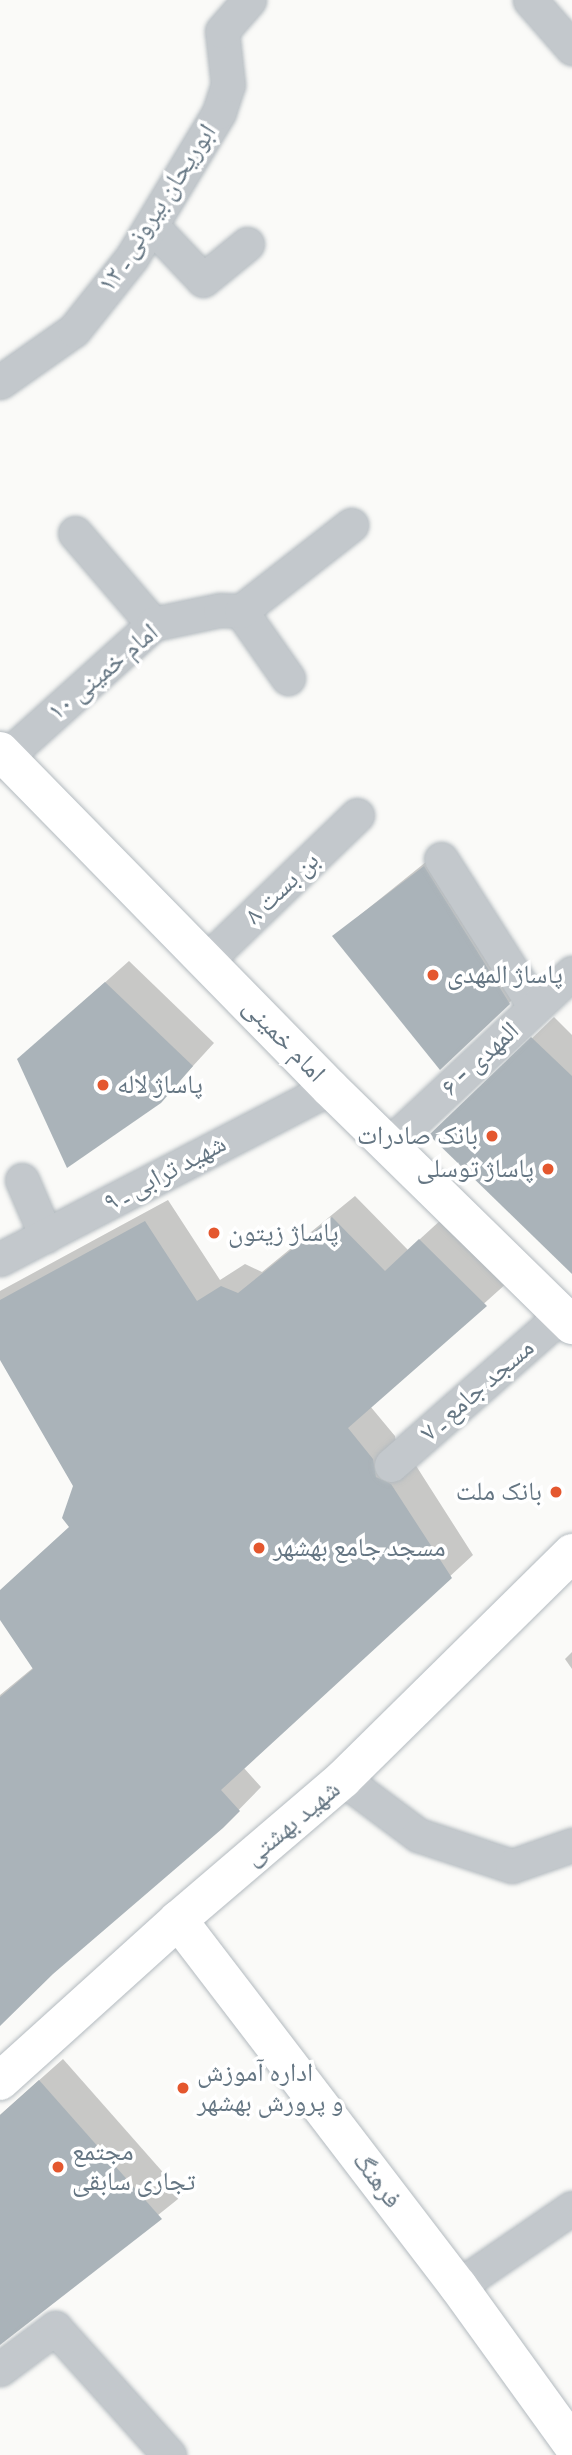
<!DOCTYPE html>
<meta charset="utf-8">
<style>
body{margin:0}
#map{position:relative;width:572px;height:2455px;overflow:hidden;background:#fafaf8;font-family:Cabin,"Noto Naskh Arabic",sans-serif}
div>[style]{position:absolute}
.shadow>*{inset:0;background:#0003}
.building>*{inset:0;background:#aab3b9}
.roads{filter:drop-shadow(0 0 2px #b3babf) drop-shadow(0 0 2px #b3babf)}
.street>*{height:33px;margin:-16.5px;padding:0 16.5px;transform-origin:16.5px;border-radius:16.5px;background:#c3c8cc}
.secondary>*{height:38px;margin:-19px;padding:0 19px;transform-origin:19px;border-radius:19px;background:#fff}
.dots>*{width:19px;height:19px;translate:-50% -50%;box-sizing:border-box;border:4px solid #fff;border-radius:50%}
span{translate:-50% -50%;white-space:nowrap;text-align:center;line-height:1.15;-webkit-text-stroke:7px #fff;paint-order:stroke}
.street-label{font-size:26px;color:#657683}
.poi-label{font-size:26px;color:#657683}
.left{translate:0 -50%;text-align:left}
.right{translate:-100% -50%;text-align:right}
</style>
<div id="map">
<div class="shadow">
<div style="clip-path:polygon(447px 845px,532px 980px,509px 1003px,334px 936px)"></div>
<div style="clip-path:polygon(129px 961px,214px 1043px,160px 1102px,19px 1059px)"></div>
<div style="clip-path:polygon(554px 1017px,572px 1035px,572px 1258px,453px 1114px)"></div>
<div style="clip-path:polygon(355px 1196px,408px 1250px,443px 1218px,508px 1282px,370px 1406px,395px 1436px,398px 1455px,413px 1461px,473px 1555px,243px 1767px,261px 1787px,222px 1827px,52px 1973px,0 2024px,0 1695px,34px 1667px,0 1617px,0 1591px,71px 1526px,75px 1486px,0 1358px,0 1291px,168px 1200px,220px 1280px,245px 1264px,262px 1272px)"></div>
<div style="clip-path:polygon(572px 1652px,572px 1669px,565px 1659px)"></div>
<div style="clip-path:polygon(63px 2059px,183px 2195px,0 2342px,0 2115px)"></div>
</div>
<div class="building">
<div style="clip-path:polygon(424px 866px,510px 1004px,440px 1070px,332px 936px)"></div>
<div style="clip-path:polygon(105px 982px,193px 1066px,161px 1103px,67px 1168px,17px 1059px)"></div>
<div style="clip-path:polygon(531px 1037px,572px 1076px,572px 1274px,429px 1135px)"></div>
<div style="clip-path:polygon(332px 1217px,385px 1271px,419px 1239px,487px 1306px,348px 1428px,373px 1459px,376px 1477px,391px 1484px,452px 1578px,221px 1790px,240px 1811px,223px 1828px,53px 1974px,0 2026px,0 1697px,33px 1669px,0 1620px,0 1590px,69px 1527px,62px 1518px,73px 1486px,0 1360px,0 1300px,145px 1221px,197px 1301px,221px 1286px,238px 1293px)"></div>
<div style="clip-path:polygon(39px 2080px,162px 2219px,0 2345px,0 2115px)"></div>
</div>
<div class="roads">
<div class="street">
<div style="left:530px;top:0;width:64px;rotate:48.8deg"></div>
<div style="left:152px;top:226px;width:74px;rotate:46.6deg"></div>
<div style="left:203px;top:280px;width:57px;rotate:-39.3deg"></div>
<div style="left:0;top:382px;width:90px;rotate:-35.1deg"></div>
<div style="left:74px;top:330px;width:93px;rotate:-51.5deg"></div>
<div style="left:132px;top:257px;width:169px;rotate:-59deg"></div>
<div style="left:219px;top:112px;width:28px;rotate:-72deg"></div>
<div style="left:228px;top:85px;width:54px;rotate:-96.3deg"></div>
<div style="left:222px;top:31px;width:41px;rotate:-48.9deg"></div>
<div style="left:75px;top:533px;width:120px;rotate:49.4deg"></div>
<div style="left:241px;top:611px;width:82px;rotate:55deg"></div>
<div style="left:0;top:762px;width:206px;rotate:-42deg"></div>
<div style="left:153px;top:624px;width:68px;rotate:-11.8deg"></div>
<div style="left:220px;top:610px;width:21px;rotate:3deg"></div>
<div style="left:241px;top:611px;width:140px;rotate:-38deg"></div>
<div style="left:441px;top:859px;width:175px;rotate:57.6deg"></div>
<div style="left:206px;top:961px;width:210px;rotate:-44deg"></div>
<div style="left:388px;top:1145px;width:252px;rotate:-43.1deg"></div>
<div style="left:22px;top:1180px;width:61px;rotate:66.8deg"></div>
<div style="left:0;top:1259px;width:372px;rotate:-27.4deg"></div>
<div style="left:391px;top:1465px;width:227px;rotate:-41.3deg"></div>
<div style="left:343px;top:1779px;width:94px;rotate:36.7deg"></div>
<div style="left:418px;top:1835px;width:99px;rotate:18.3deg"></div>
<div style="left:512px;top:1866px;width:64px;rotate:-19.3deg"></div>
<div style="left:458px;top:2286px;width:138px;rotate:-34.4deg"></div>
<div style="left:0;top:2369px;width:69px;rotate:-36.7deg"></div>
<div style="left:55px;top:2328px;width:171px;rotate:48.1deg"></div>
</div>
<div class="secondary">
<div style="left:0;top:751px;width:472px;rotate:45.6deg"></div>
<div style="left:330px;top:1088px;width:339px;rotate:44.4deg"></div>
<div style="left:178px;top:1920px;width:461px;rotate:52.6deg"></div>
<div style="left:458px;top:2286px;width:195px;rotate:54.2deg"></div>
<div style="left:0;top:2081px;width:240px;rotate:-42.1deg"></div>
<div style="left:178px;top:1920px;width:217px;rotate:-40.5deg"></div>
<div style="left:343px;top:1779px;width:322px;rotate:-44.6deg"></div>
</div>
</div>
<div class="dots">
<div style="left:433px;top:975px;background:#e4572e"></div>
<div style="left:103px;top:1085px;background:#e4572e"></div>
<div style="left:492px;top:1136px;background:#e4572e"></div>
<div style="left:548px;top:1169px;background:#e4572e"></div>
<div style="left:214px;top:1233px;background:#e4572e"></div>
<div style="left:556px;top:1492px;background:#e4572e"></div>
<div style="left:259px;top:1548px;background:#e4572e"></div>
<div style="left:183px;top:2088px;background:#e4572e"></div>
<div style="left:58px;top:2167px;background:#e4572e"></div>
</div>
<div class="street-label">
<span style="left:157px;top:208px;rotate:-57deg">ابوریحان بیرونی ـ ۱۲</span>
<span style="left:103px;top:672px;rotate:-40deg">امام خمینی ۱۰</span>
<span style="left:282px;top:888px;rotate:-44deg">بن بست ۸</span>
<span style="left:284px;top:1040px;rotate:46deg">امام خمینی</span>
<span style="left:480px;top:1059px;rotate:-43deg">المهدی - ۶</span>
<span style="left:165px;top:1173px;rotate:-28deg">شهید ترابی ـ ۹</span>
<span style="left:477px;top:1390px;rotate:-41deg">مسجد جامع ـ ۷</span>
<span style="left:292px;top:1823px;rotate:-40deg">شهید بهشتی</span>
<span style="left:377px;top:2180px;rotate:53deg">فرهنگ</span>
</div>
<div class="poi-label">
<span class="left" style="left:447px;top:975px">پاساژ المهدی</span>
<span class="left" style="left:117px;top:1085px">پاساژ لاله</span>
<span class="right" style="left:478px;top:1136px">بانک صادرات</span>
<span class="right" style="left:534px;top:1169px">پاساژ توسلی</span>
<span class="left" style="left:228px;top:1233px">پاساژ زیتون</span>
<span class="right" style="left:542px;top:1492px">بانک ملت</span>
<span class="left" style="left:273px;top:1548px">مسجد جامع بهشهر</span>
<span class="left" style="left:197px;top:2088px">اداره آموزش<br>و پرورش بهشهر</span>
<span class="left" style="left:72px;top:2167px">مجتمع<br>تجاری سابقی</span>
</div>
</div>
